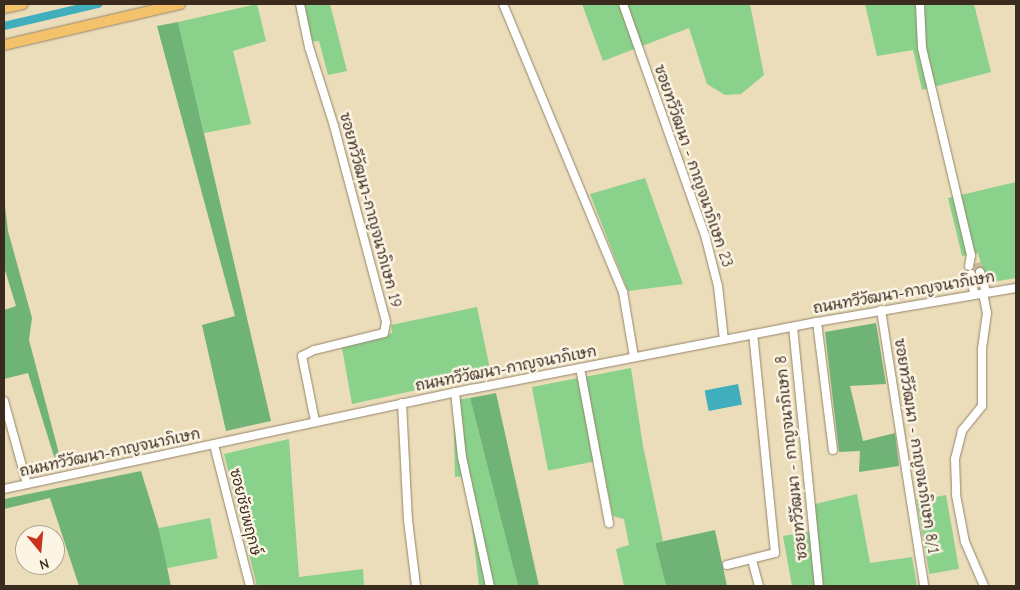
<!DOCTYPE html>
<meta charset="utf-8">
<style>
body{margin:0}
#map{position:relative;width:1020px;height:590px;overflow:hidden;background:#ecddba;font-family:"Comic Neue","Playpen Sans Thai",sans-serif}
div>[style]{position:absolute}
.green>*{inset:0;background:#8ad18b;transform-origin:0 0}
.forest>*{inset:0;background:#6fb377}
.water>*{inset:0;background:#40aebd;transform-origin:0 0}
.canal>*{height:8px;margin:-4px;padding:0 4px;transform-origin:4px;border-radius:4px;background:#40aebd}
.minor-tunnel>*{height:8px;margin-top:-4px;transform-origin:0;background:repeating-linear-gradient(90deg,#c9b99b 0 8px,transparent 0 12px)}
.roads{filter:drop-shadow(0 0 1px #94846c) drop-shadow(0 0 1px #94846c)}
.minor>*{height:8px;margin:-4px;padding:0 4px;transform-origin:4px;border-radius:4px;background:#fff}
.major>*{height:10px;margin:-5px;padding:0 5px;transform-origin:5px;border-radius:5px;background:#f3c26a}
span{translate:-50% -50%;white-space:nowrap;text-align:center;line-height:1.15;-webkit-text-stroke:5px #fcf5e5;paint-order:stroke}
.street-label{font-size:15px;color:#3b2a1e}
.frame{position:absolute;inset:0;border:5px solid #3b2a1e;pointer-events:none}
.north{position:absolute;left:15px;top:525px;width:50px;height:50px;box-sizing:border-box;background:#fcf5e5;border:1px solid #afa495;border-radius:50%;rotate:163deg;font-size:14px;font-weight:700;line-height:20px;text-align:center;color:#3b2a1e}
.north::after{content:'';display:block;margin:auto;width:18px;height:22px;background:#c8321e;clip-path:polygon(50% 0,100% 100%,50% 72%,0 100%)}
</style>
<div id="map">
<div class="green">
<div style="clip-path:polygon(257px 4px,266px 41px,233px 51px,251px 124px,204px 133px,178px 22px)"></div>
<div style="clip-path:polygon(295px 4px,330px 4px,347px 71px,328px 75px,319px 41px,305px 42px)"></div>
<div style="clip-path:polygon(582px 4px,750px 4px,764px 75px,741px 94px,725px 95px,707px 84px,689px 28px,603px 61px)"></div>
<div style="clip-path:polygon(865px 4px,974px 4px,991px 72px,922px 90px,913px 50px,877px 56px)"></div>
<div style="clip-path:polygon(645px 178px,683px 284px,628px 291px,590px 194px)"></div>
<div style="clip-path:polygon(1016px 182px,1016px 278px,987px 283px,978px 253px,962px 256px,948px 198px)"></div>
<div style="clip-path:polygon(477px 307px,491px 374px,352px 404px,342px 348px,392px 333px,391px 325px)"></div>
<div style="clip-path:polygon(631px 368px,643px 446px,663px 541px,655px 543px,666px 586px,624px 586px,616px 549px,629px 545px,624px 519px,613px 516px,584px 377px)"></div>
<div style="left:578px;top:378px;width:85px;height:47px;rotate:79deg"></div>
<div style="clip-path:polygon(470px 398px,518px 586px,479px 586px,470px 509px,461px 476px,455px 477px,453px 400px)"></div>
<div style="clip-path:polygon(289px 439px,299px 577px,363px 569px,364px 586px,257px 586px,224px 454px)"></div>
<div style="clip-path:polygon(857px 494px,870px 563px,912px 557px,917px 586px,792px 586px,783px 536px,817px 530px,815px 504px)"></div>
<div style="left:946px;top:495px;width:75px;height:30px;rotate:80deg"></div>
<div style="left:210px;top:518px;width:41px;height:52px;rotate:79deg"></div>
</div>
<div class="forest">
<div style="clip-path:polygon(178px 22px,271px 421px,226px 431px,202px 325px,235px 316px,157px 26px)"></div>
<div style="clip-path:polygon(4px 197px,8px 231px,32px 318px,29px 340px,62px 465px,57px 466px,28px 373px,4px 379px,4px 310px,16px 306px,4px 267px)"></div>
<div style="clip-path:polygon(876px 323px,886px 384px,850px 386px,863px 441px,895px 433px,899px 466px,859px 472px,860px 451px,839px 452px,825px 332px)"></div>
<div style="clip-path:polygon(496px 393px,515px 478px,539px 586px,518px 586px,470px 398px)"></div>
<div style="clip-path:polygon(141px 471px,159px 529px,171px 586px,79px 586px,50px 498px,4px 509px,4px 499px)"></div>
<div style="clip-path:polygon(715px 530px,727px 586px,666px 586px,655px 543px)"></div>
</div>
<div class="water">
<div style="left:738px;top:384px;width:21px;height:34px;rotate:79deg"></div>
</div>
<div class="canal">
<div style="left:4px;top:26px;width:97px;rotate:-13.2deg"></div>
</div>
<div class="minor-tunnel">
<div style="left:977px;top:263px;width:9px;rotate:72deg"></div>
</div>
<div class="roads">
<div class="minor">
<div style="left:300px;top:4px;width:44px;rotate:78.2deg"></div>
<div style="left:309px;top:47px;width:83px;rotate:72.4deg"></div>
<div style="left:334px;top:126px;width:203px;rotate:75.1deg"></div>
<div style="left:386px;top:322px;width:11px;rotate:100deg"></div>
<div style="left:384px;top:333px;width:72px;rotate:166.3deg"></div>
<div style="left:314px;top:350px;width:13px;rotate:153deg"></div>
<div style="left:302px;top:356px;width:66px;rotate:78.7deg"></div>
<div style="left:503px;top:4px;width:312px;rotate:67.4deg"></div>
<div style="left:623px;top:292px;width:66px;rotate:80.4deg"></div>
<div style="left:623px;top:4px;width:249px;rotate:70.5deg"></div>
<div style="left:706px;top:239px;width:49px;rotate:75.7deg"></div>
<div style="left:718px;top:286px;width:54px;rotate:83.7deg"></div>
<div style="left:920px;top:4px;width:44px;rotate:87.4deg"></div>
<div style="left:922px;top:48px;width:213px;rotate:76.7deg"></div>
<div style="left:971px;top:255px;width:11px;rotate:100deg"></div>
<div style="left:980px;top:272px;width:21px;rotate:73deg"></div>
<div style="left:971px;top:274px;width:20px;rotate:81deg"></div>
<div style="left:983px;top:293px;width:20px;rotate:79deg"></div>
<div style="left:987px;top:313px;width:37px;rotate:98deg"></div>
<div style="left:982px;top:350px;width:56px;rotate:90deg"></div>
<div style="left:982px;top:406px;width:32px;rotate:129deg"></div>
<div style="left:962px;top:431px;width:29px;rotate:104deg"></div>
<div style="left:955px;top:459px;width:36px;rotate:88deg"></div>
<div style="left:956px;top:495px;width:48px;rotate:79.2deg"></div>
<div style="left:965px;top:542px;width:48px;rotate:66.6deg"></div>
<div style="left:881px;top:310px;width:279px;rotate:81.1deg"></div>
<div style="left:817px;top:322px;width:129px;rotate:82.9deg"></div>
<div style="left:793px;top:327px;width:260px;rotate:84.3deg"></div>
<div style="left:580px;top:368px;width:158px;rotate:79.4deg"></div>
<div style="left:455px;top:392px;width:65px;rotate:83.9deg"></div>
<div style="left:462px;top:457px;width:132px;rotate:77.8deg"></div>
<div style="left:4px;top:401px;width:86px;rotate:74.5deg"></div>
<div style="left:402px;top:403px;width:117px;rotate:87.1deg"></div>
<div style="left:408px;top:520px;width:66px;rotate:83.1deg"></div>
<div style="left:214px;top:445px;width:146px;rotate:75.7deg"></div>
<div style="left:4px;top:489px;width:479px;rotate:-12.1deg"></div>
<div style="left:472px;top:389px;width:351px;rotate:-11deg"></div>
<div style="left:817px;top:322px;width:202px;rotate:-9.7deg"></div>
<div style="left:752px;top:560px;width:27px;rotate:75deg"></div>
<div style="left:727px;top:565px;width:49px;rotate:-14deg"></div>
<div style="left:775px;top:553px;width:220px;rotate:-95.7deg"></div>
</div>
<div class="major">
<div style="left:4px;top:8px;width:19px;rotate:-12deg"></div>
<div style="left:4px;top:45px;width:181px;rotate:-13.1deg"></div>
</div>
</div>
<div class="street-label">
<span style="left:693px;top:166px;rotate:71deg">ซอยทวีวัฒนา - กาญจนาภิเษก 23</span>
<span style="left:370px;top:210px;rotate:75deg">ซอยทวีวัฒนา-กาญจนาภิเษก 19</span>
<span style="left:904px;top:293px;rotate:-10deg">ถนนทวีวัฒนา-กาญจนาภิเษก</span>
<span style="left:506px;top:369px;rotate:-11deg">ถนนทวีวัฒนา-กาญจนาภิเษก</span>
<span style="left:916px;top:446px;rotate:81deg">ซอยทวีวัฒนา - กาญจนาภิเษก 8/1</span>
<span style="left:110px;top:453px;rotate:-12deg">ถนนทวีวัฒนา-กาญจนาภิเษก</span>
<span style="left:792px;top:458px;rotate:-96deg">ซอยทวีวัฒนา - กาญจนาภิเษก 8</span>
<span style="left:245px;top:512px;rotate:76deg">ซอยชัยพฤกษ์</span>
</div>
<div class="frame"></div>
<div class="north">N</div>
</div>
